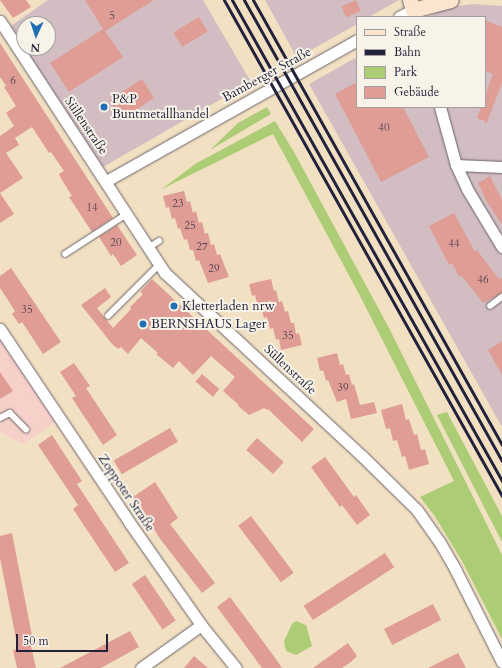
<!DOCTYPE html>
<meta charset="utf-8">
<style>
body{margin:0}
#map{position:relative;width:502px;height:668px;overflow:hidden;background:#f2e0c3;font-family:Cardo,serif}
div>[style]{position:absolute}
.built>*{inset:0;background:#f7d0ca}
.industrial>*{inset:0;background:#d2bec2}
.green>*{inset:0;background:#accd75}
.building>*{inset:0;background:#df9d95;transform-origin:0 0}
.roads{filter:drop-shadow(0 0 1px #6b646b) drop-shadow(0 0 1px #6b646b)}
.lane>*{height:5.5px;margin:-2.75px;padding:0 2.75px;transform-origin:2.75px;border-radius:2.75px;background:#fff}
.street>*{height:11px;margin:-5.5px;padding:0 5.5px;transform-origin:5.5px;border-radius:5.5px;background:#fff}
.secondary>*{height:15px;margin:-7.5px;padding:0 7.5px;transform-origin:7.5px;border-radius:7.5px;background:#fbe5cf}
.rail>*{height:3px;margin:-1.5px;padding:0 1.5px;transform-origin:1.5px;border-radius:1.5px;background:#22223b}
.dots>*{width:11px;height:11px;translate:-50% -50%;box-sizing:border-box;border:2px solid #f7f3e8;border-radius:50%}
span{translate:-50% -50%;white-space:nowrap;text-align:center;line-height:1.15;-webkit-text-stroke:4px #f7f3e8;paint-order:stroke}
.number-label{font-size:11px;color:#514152}
.number-label span{-webkit-text-stroke-width:0}
.street-label{font-size:13px;color:#22223b}
.poi-label{font-size:13px;color:#22223b}
.left{translate:0 -50%;text-align:left}
.legend{position:absolute;left:356px;top:16px;width:130px;height:92px;box-sizing:border-box;background:#f7f3e8;border:1px solid #a29fa3;margin:0;padding:5px 7px;list-style:none;font-size:12px;color:#22223b}
.legend li{display:flex;align-items:center;gap:8px;height:20px}
.legend b{width:20px;border:1px solid #a29fa3}
.north{position:absolute;left:16px;top:16px;width:40px;height:40px;box-sizing:border-box;background:#f7f3e8;border:1px solid #a29fa3;border-radius:50%;rotate:183deg;font-size:11px;font-weight:700;line-height:16px;text-align:center;color:#22223b}
.north::after{content:'';display:block;margin:auto;width:14px;height:18px;background:#1f6fb2;clip-path:polygon(50% 0,100% 100%,50% 72%,0 100%)}
.scale{position:absolute;left:16px;top:634px;width:92px;height:18px;box-sizing:border-box;border:2px solid #22223b;border-top:0;padding-left:5px;font-size:12px;line-height:14px;white-space:nowrap;color:#22223b;-webkit-text-stroke:3px #f7f3e8;paint-order:stroke}
</style>
<div id="map">
<div class="built">
<div style="clip-path:polygon(0 335px,57px 421px,23px 444px,0 432px)"></div>
</div>
<div class="industrial">
<div style="clip-path:polygon(48px 0,203px 0,251px 82px,103px 167px,25px 48px,48px 48px,48px 24px,24px 24px,24px 47px,11px 26px)"></div>
<div style="clip-path:polygon(265px 0,399px 0,369px 17px,357px 17px,357px 24px,297px 58px)"></div>
<div style="clip-path:polygon(472px 4px,502px 6px,502px 427px,309px 84px,357px 57px,357px 107px,485px 107px,485px 17px,428px 17px,444px 8px)"></div>
</div>
<div class="green">
<div style="clip-path:polygon(267px 107px,271px 114px,210px 150px,238px 123px)"></div>
<div style="clip-path:polygon(275px 121px,294px 152px,389px 328px,502px 555px,502px 639px,462px 561px,434px 515px,420px 497px,454px 481px,359px 294px,273px 134px,162px 189px,195px 164px)"></div>
<div style="clip-path:polygon(447px 412px,502px 516px,502px 542px,437px 415px)"></div>
<div style="clip-path:polygon(296px 621px,306px 625px,312px 646px,296px 655px,286px 651px,284px 641px,292px 624px)"></div>
</div>
<div class="building">
<div style="clip-path:polygon(0 0,26px 0,31px 7px,13px 18px)"></div>
<div style="clip-path:polygon(85px 0,154px 0,105px 31px,123px 57px,69px 92px,50px 63px,103px 29px)"></div>
<div style="left:356px;top:0;width:12px;height:16px;rotate:66deg"></div>
<div style="left:199px;top:17px;width:17px;height:30px;rotate:59deg"></div>
<div style="clip-path:polygon(485px 20px,502px 27px,502px 83px,486px 125px,485px 121px,477px 118px,481px 107px,485px 107px,485px 96px,493px 74px,485px 71px)"></div>
<div style="clip-path:polygon(0 43px,113px 218px,92px 232px,69px 197px,72px 196px,62px 180px,59px 174px,64px 171px,51px 152px,49px 153px,32px 127px,15px 138px,19px 145px,6px 153px,23px 178px,0 193px,14px 214px,0 223px,0 136px,14px 126px,6px 113px,16px 106px,4px 87px,6px 86px,0 77px)"></div>
<div style="clip-path:polygon(142px 79px,154px 98px,127px 116px,125px 112px,119px 115px,109px 100px)"></div>
<div style="clip-path:polygon(357px 82px,357px 107px,403px 107px,429px 157px,381px 182px,335px 94px)"></div>
<div style="clip-path:polygon(490px 176px,502px 200px,502px 225px,487px 202px,478px 183px)"></div>
<div style="clip-path:polygon(184px 191px,187px 202px,190px 201px,193px 213px,196px 211px,199px 223px,202px 222px,205px 234px,208px 233px,211px 245px,214px 244px,217px 255px,220px 254px,229px 277px,208px 283px,199px 260px,196px 261px,193px 250px,190px 250px,187px 239px,184px 240px,180px 228px,178px 229px,175px 218px,172px 219px,169px 207px,166px 208px,163px 196px)"></div>
<div style="clip-path:polygon(454px 213px,475px 252px,477px 250px,499px 279px,502px 278px,502px 293px,483px 303px,462px 276px,459px 277px,452px 263px,449px 265px,429px 226px)"></div>
<div style="clip-path:polygon(117px 225px,137px 255px,121px 266px,113px 254px,111px 256px,99px 237px)"></div>
<div style="clip-path:polygon(11px 268px,61px 342px,43px 354px,22px 322px,19px 324px,12px 314px,15px 311px,0 288px,0 276px)"></div>
<div style="clip-path:polygon(152px 279px,314px 429px,302px 442px,268px 409px,267px 410px,264px 408px,249px 415px,238px 406px,239px 405px,223px 391px,235px 377px,211px 356px,193px 375px,179px 361px,173px 368px,156px 354px,158px 353px,141px 338px,128px 354px,121px 347px,118px 349px,112px 344px,81px 305px,105px 288px,111px 297px,97px 308px,113px 328px,131px 309px,130px 307px,143px 294px,140px 292px)"></div>
<div style="clip-path:polygon(271px 279px,274px 291px,276px 290px,279px 302px,282px 301px,285px 312px,288px 311px,291px 323px,294px 323px,296px 334px,299px 333px,302px 345px,281px 350px,279px 339px,276px 340px,273px 328px,270px 329px,267px 317px,264px 318px,261px 306px,258px 307px,255px 295px,252px 296px,249px 284px)"></div>
<div style="clip-path:polygon(502px 341px,502px 375px,488px 350px)"></div>
<div style="clip-path:polygon(337px 353px,340px 365px,343px 364px,346px 375px,349px 374px,352px 385px,354px 384px,360px 405px,374px 402px,377px 413px,351px 419px,346px 399px,337px 402px,328px 380px,326px 381px,323px 370px,320px 371px,317px 358px)"></div>
<div style="clip-path:polygon(74px 363px,90px 386px,86px 388px,117px 435px,103px 445px,72px 398px,76px 396px,60px 372px)"></div>
<div style="clip-path:polygon(0 372px,13px 391px,0 399px)"></div>
<div style="left:202px;top:374px;width:23px;height:10px;rotate:41deg"></div>
<div style="clip-path:polygon(402px 404px,406px 420px,409px 419px,414px 435px,417px 434px,421px 450px,425px 449px,429px 464px,409px 470px,405px 456px,402px 457px,397px 440px,393px 441px,390px 428px,386px 429px,381px 410px)"></div>
<div style="left:170px;top:428px;width:16px;height:65px;rotate:60deg"></div>
<div style="clip-path:polygon(52px 435px,82px 481px,77px 484px,129px 563px,115px 572px,73px 509px,78px 505px,38px 445px)"></div>
<div style="left:257px;top:438px;width:36px;height:16px;rotate:42deg"></div>
<div style="clip-path:polygon(325px 457px,354px 497px,356px 495px,370px 515px,357px 525px,342px 505px,340px 507px,311px 467px)"></div>
<div style="clip-path:polygon(155px 482px,178px 518px,170px 524px,215px 583px,202px 593px,161px 540px,133px 497px)"></div>
<div style="left:251px;top:516px;width:71px;height:16px;rotate:53deg"></div>
<div style="clip-path:polygon(12px 533px,34px 646px,31px 646px,36px 668px,17px 668px,13px 650px,18px 649px,0 558px,0 536px)"></div>
<div style="left:385px;top:553px;width:17px;height:97px;rotate:57deg"></div>
<div style="left:145px;top:575px;width:55px;height:16px;rotate:56deg"></div>
<div style="clip-path:polygon(230px 597px,273px 655px,282px 668px,262px 668px,217px 607px)"></div>
<div style="left:433px;top:604px;width:18px;height:55px;rotate:63deg"></div>
<div style="clip-path:polygon(130px 631px,139px 647px,101px 668px,60px 668px)"></div>
<div style="clip-path:polygon(348px 643px,357px 656px,351px 662px,342px 668px,313px 668px)"></div>
<div style="clip-path:polygon(458px 653px,466px 668px,428px 668px)"></div>
<div style="clip-path:polygon(194px 656px,208px 668px,184px 668px)"></div>
</div>
<div class="roads">
<div class="lane">
<div style="left:148px;top:248px;width:13px;rotate:-32deg"></div>
<div style="left:65px;top:254px;width:74px;rotate:-32.8deg"></div>
<div style="left:490px;top:306px;width:15px;rotate:-37deg"></div>
<div style="left:108px;top:316px;width:72px;rotate:-45deg"></div>
<div style="left:0;top:418px;width:11px;rotate:-27deg"></div>
<div style="left:10px;top:413px;width:23px;rotate:45deg"></div>
</div>
<div class="street">
<div style="left:399px;top:17px;width:16px;rotate:-27deg"></div>
<div style="left:413px;top:10px;width:6px;rotate:72deg"></div>
<div style="left:0;top:21px;width:301px;rotate:56.8deg"></div>
<div style="left:165px;top:273px;width:267px;rotate:42.9deg"></div>
<div style="left:361px;top:455px;width:78px;rotate:44.5deg"></div>
<div style="left:417px;top:510px;width:38px;rotate:55deg"></div>
<div style="left:439px;top:541px;width:34px;rotate:60deg"></div>
<div style="left:456px;top:571px;width:102px;rotate:63.2deg"></div>
<div style="left:440px;top:107px;width:60px;rotate:74.6deg"></div>
<div style="left:456px;top:165px;width:26px;rotate:65deg"></div>
<div style="left:467px;top:189px;width:68px;rotate:58.9deg"></div>
<div style="left:456px;top:165px;width:46px;rotate:2.5deg"></div>
<div style="left:106px;top:181px;width:288px;rotate:-29.3deg"></div>
<div style="left:0;top:329px;width:232px;rotate:56.2deg"></div>
<div style="left:129px;top:522px;width:126px;rotate:55deg"></div>
<div style="left:201px;top:625px;width:55px;rotate:50.9deg"></div>
<div style="left:141px;top:668px;width:74px;rotate:-35.6deg"></div>
</div>
<div class="secondary">
<div style="left:410px;top:0;width:10px;rotate:73deg"></div>
<div style="left:413px;top:10px;width:39px;rotate:-15deg"></div>
</div>
</div>
<div class="rail">
<div style="left:224px;top:0;width:569px;rotate:60.73deg"></div>
<div style="left:232px;top:0;width:552px;rotate:60.69deg"></div>
<div style="left:244px;top:0;width:528px;rotate:60.77deg"></div>
<div style="left:253px;top:0;width:510px;rotate:60.77deg"></div>
</div>
<div class="dots">
<div style="left:104px;top:107px;background:#1f6fb2"></div>
<div style="left:174px;top:306px;background:#1f6fb2"></div>
<div style="left:143px;top:324px;background:#1f6fb2"></div>
</div>
<div class="number-label">
<span style="left:112px;top:16px">5</span>
<span style="left:13px;top:81px">6</span>
<span style="left:384px;top:128px">40</span>
<span style="left:178px;top:204px">23</span>
<span style="left:92px;top:208px">14</span>
<span style="left:190px;top:226px">25</span>
<span style="left:116px;top:243px">20</span>
<span style="left:454px;top:244px">44</span>
<span style="left:202px;top:247px">27</span>
<span style="left:214px;top:269px">29</span>
<span style="left:483px;top:280px">46</span>
<span style="left:27px;top:310px">35</span>
<span style="left:288px;top:336px">35</span>
<span style="left:343px;top:388px">39</span>
</div>
<div class="street-label">
<span style="left:267px;top:75px;rotate:-29deg">Bamberger Straße</span>
<span style="left:86px;top:126px;rotate:56deg">Süllenstraße</span>
<span style="left:290px;top:370px;rotate:43deg">Süllenstraße</span>
<span style="left:126px;top:493px;rotate:56deg">Zoppoter Straße</span>
</div>
<div class="poi-label">
<span class="left" style="left:112px;top:107px">P&amp;P<br>Buntmetallhandel</span>
<span class="left" style="left:182px;top:306px">Kletterladen nrw</span>
<span class="left" style="left:151px;top:324px">BERNSHAUS Lager</span>
</div>
<ul class="legend">
<li><b style="height:5px;background:#fbe5cf"></b>Straße</li>
<li><b style="height:5px;background:#22223b"></b>Bahn</li>
<li><b style="height:11px;background:#accd75"></b>Park</li>
<li><b style="height:11px;background:#df9d95"></b>Gebäude</li>
</ul>
<div class="north">N</div>
<div class="scale">50 m</div>
</div>
